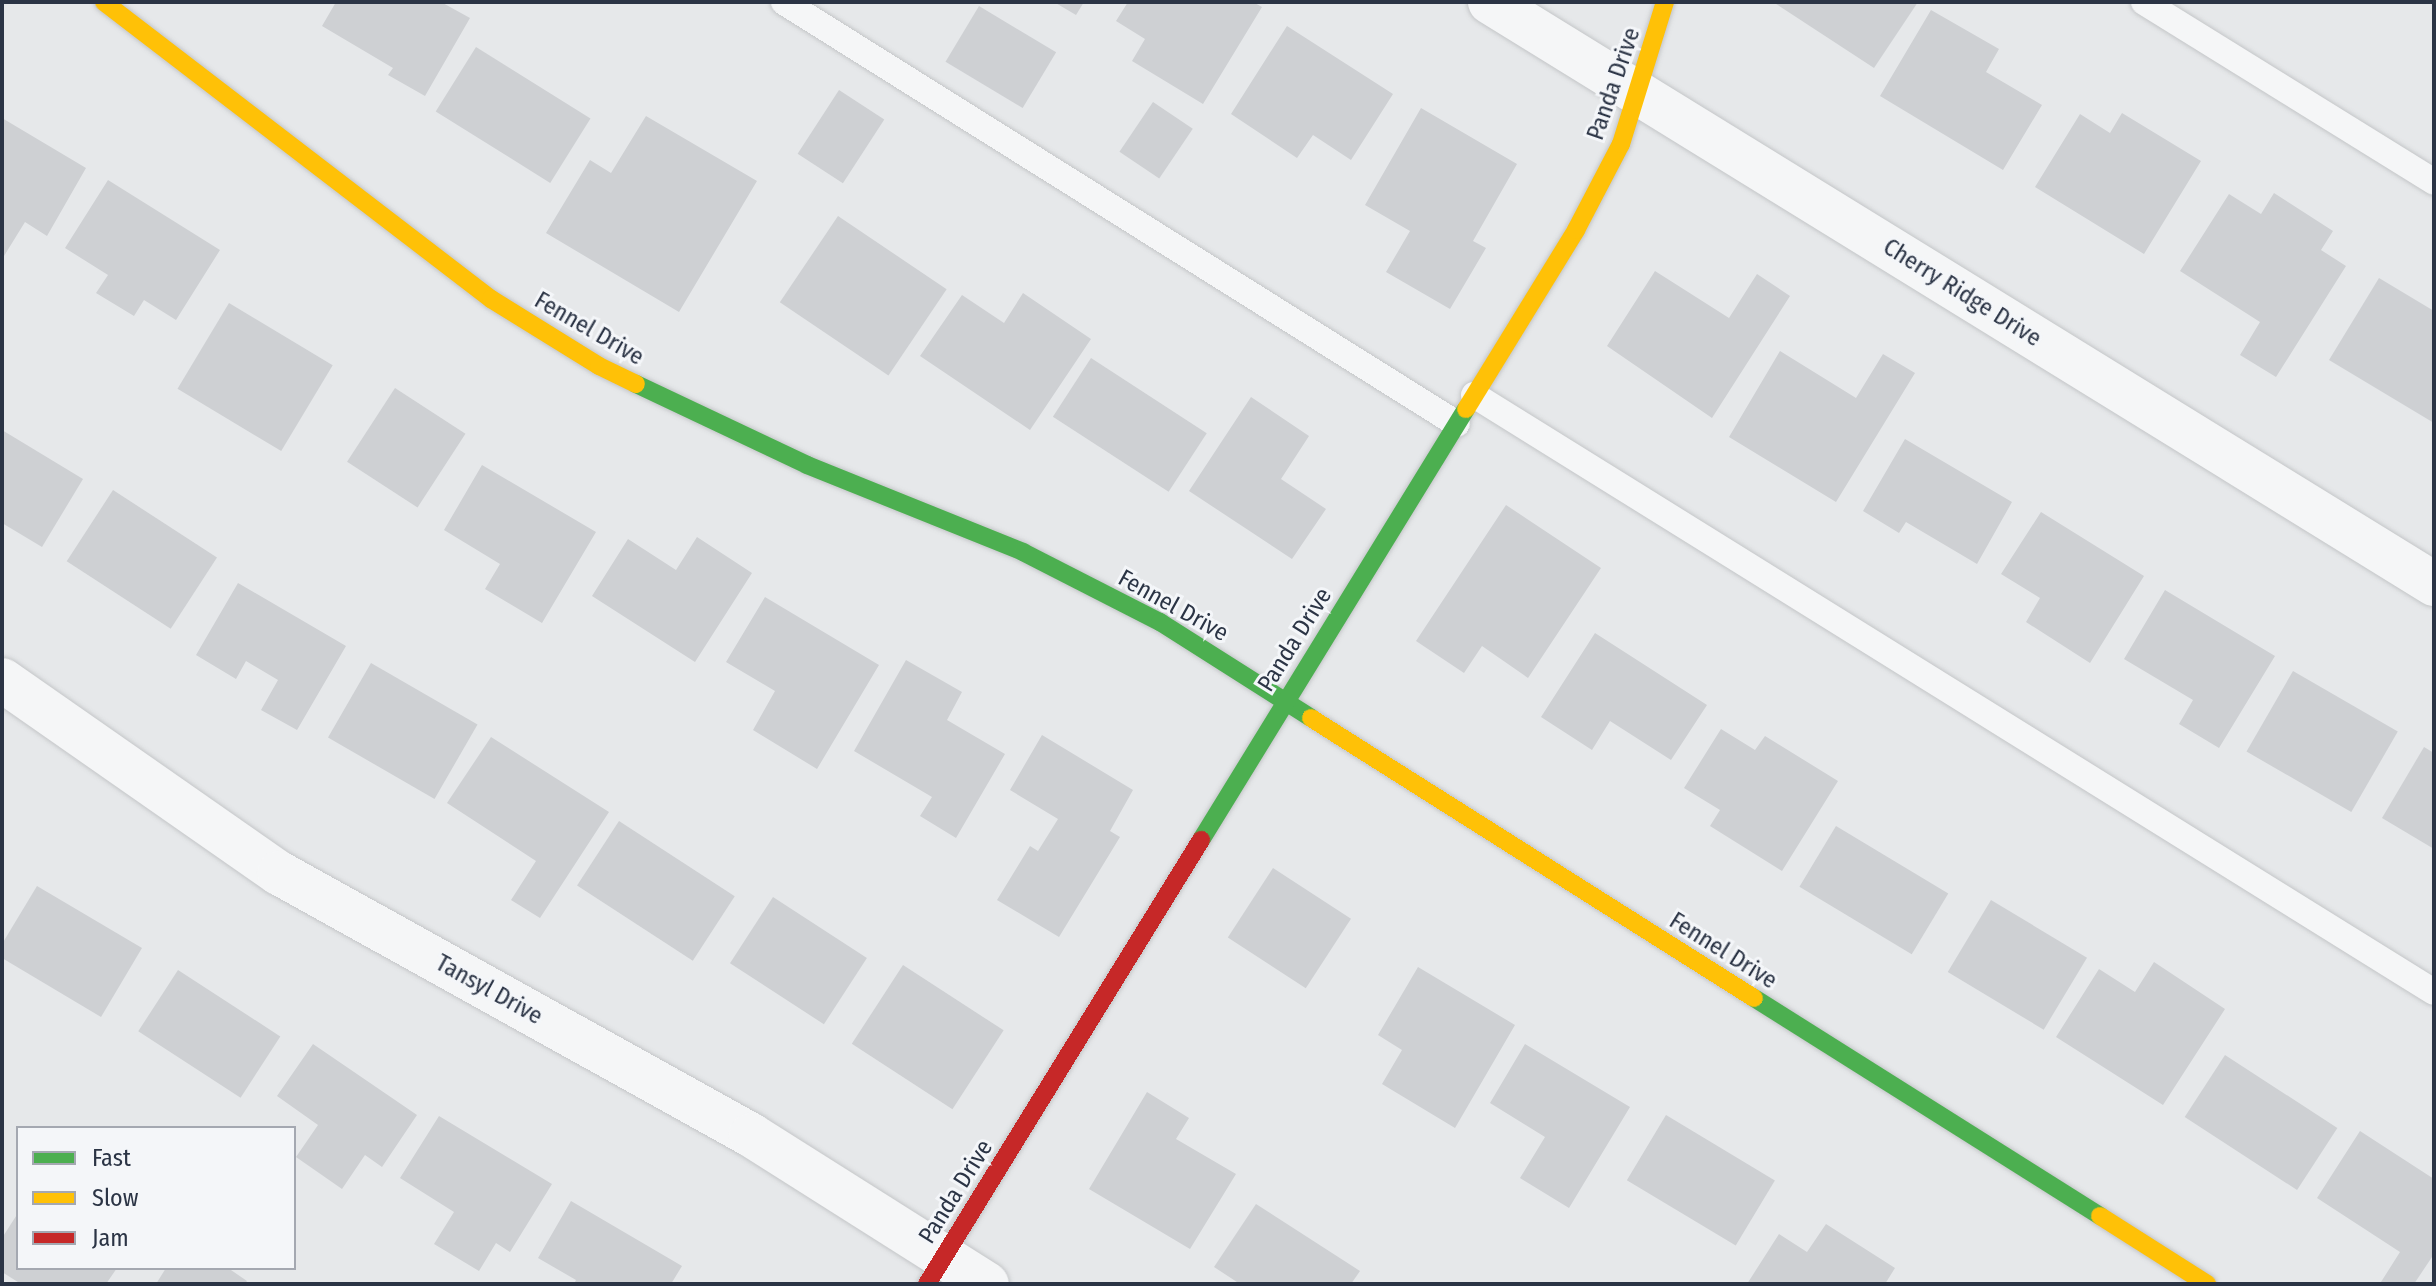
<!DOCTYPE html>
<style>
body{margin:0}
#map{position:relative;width:2436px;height:1286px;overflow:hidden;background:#e6e8ea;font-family:"Fira Sans Condensed",sans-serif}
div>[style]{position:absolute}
.building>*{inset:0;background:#ced0d3;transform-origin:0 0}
.roads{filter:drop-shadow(0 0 2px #c4c6c8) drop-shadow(0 0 2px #c4c6c8)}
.lane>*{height:26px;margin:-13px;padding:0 13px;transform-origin:13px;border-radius:13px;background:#f5f6f7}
.street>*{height:44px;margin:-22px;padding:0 22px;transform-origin:22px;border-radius:22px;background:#f5f6f7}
.fast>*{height:18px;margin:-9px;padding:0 9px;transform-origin:9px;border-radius:9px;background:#4caf50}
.slow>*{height:18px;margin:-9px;padding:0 9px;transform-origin:9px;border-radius:9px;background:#ffc107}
.jam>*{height:18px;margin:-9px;padding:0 9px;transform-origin:9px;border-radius:9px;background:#c62828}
span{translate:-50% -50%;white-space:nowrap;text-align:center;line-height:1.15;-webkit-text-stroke:6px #f4f6f9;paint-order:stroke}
.street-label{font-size:24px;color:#2b3445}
.frame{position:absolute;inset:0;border:4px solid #2b3445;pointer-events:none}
.legend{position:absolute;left:16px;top:1126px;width:280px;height:144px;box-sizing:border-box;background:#f4f6f9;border:2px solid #a4a8b1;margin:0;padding:10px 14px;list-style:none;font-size:24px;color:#2b3445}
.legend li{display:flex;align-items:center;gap:16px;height:40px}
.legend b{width:40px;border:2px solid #a4a8b1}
</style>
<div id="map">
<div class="building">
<div style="clip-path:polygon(336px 2px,441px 2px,470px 18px,425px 96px,388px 75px,393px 68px,322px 26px)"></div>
<div style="clip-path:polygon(1054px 2px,1084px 2px,1076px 15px)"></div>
<div style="clip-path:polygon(1128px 2px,1253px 2px,1262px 7px,1203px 104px,1132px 61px,1145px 39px,1116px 21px)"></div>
<div style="clip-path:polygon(1773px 2px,1918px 2px,1874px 68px)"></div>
<div style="left:979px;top:6px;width:90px;height:65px;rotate:31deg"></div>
<div style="clip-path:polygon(1931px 10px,1999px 49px,1986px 72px,2042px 105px,2003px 170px,1880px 96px)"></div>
<div style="clip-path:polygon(1287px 26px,1393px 94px,1351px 160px,1313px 135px,1297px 158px,1231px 114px)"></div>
<div style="left:476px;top:47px;width:135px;height:76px;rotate:32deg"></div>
<div style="left:839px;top:90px;width:54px;height:76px;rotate:33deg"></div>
<div style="left:1153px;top:102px;width:48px;height:60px;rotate:34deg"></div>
<div style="clip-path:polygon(1421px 108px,1517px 164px,1473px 241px,1486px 248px,1450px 309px,1386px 272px,1410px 231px,1365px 205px)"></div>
<div style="clip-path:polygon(2122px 113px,2201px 161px,2144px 254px,2035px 187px,2080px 114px,2110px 133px)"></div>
<div style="clip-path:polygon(646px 116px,757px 181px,679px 312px,546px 233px,590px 160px,611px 173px)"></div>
<div style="clip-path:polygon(2px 118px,86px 168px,47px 236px,25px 222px,4px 256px)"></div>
<div style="clip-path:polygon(108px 180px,220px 250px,176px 320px,144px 300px,134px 316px,96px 293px,108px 275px,65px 248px)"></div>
<div style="clip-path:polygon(2274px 193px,2333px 231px,2321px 250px,2346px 266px,2276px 377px,2240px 355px,2260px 322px,2180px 271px,2229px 194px,2261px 214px)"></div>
<div style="left:838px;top:216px;width:131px;height:104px;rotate:34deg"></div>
<div style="clip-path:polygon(1655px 271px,1729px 318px,1757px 274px,1790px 296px,1712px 418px,1607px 346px)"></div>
<div style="clip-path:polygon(2379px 278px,2434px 311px,2434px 423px,2329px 360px)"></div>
<div style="clip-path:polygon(1023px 293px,1091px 339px,1030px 430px,920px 356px,962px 295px,1004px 323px)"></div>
<div style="left:229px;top:303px;width:121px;height:100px;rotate:31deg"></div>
<div style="clip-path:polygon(1780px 351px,1856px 398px,1883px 354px,1915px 373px,1836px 502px,1729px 437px)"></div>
<div style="left:1091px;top:358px;width:138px;height:70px;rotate:33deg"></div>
<div style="left:395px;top:388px;width:84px;height:88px;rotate:33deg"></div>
<div style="clip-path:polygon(1251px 397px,1309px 436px,1281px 479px,1326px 509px,1292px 559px,1189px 491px)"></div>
<div style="clip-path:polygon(2px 430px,83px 479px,42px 547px,2px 523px)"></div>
<div style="clip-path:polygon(1905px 439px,2012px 502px,1977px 564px,1906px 522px,1899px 533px,1863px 511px)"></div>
<div style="clip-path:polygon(482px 465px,596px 532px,542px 623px,485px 589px,500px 564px,444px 530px)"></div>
<div style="left:113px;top:490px;width:124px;height:85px;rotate:33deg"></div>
<div style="clip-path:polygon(1506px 505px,1601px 568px,1528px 678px,1482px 646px,1464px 673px,1416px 641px)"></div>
<div style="clip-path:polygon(2041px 512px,2144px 576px,2090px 663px,2026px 622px,2040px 598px,2001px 574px)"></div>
<div style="clip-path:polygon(697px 537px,752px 573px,695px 662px,592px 596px,628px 539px,676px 570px)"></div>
<div style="clip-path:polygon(238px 583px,346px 646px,297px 730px,261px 710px,278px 680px,246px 661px,236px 679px,196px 655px)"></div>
<div style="clip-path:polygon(2165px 590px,2275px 656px,2219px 748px,2179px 724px,2193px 700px,2124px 659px)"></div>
<div style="clip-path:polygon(765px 597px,879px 665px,817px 769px,753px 730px,775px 691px,726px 662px)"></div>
<div style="clip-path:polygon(1595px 633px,1707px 705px,1671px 760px,1610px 721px,1592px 750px,1541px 717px)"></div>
<div style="clip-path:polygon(906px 660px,962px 692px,947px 720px,1005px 754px,956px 838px,920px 816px,932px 797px,854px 751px)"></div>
<div style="left:371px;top:663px;width:123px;height:86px;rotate:30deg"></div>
<div style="left:2293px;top:671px;width:121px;height:93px;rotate:30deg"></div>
<div style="clip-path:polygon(1721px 729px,1755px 750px,1765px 736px,1838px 781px,1782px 871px,1710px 826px,1720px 810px,1684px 788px)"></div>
<div style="clip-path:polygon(1042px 735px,1133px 790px,1110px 831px,1120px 837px,1059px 937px,997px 900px,1030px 846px,1038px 851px,1058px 819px,1010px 790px)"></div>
<div style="clip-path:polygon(491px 737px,609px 812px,540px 918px,511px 900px,536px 861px,447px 803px)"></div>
<div style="clip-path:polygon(2424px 747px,2434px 753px,2434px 849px,2382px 818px)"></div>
<div style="left:619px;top:821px;width:138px;height:77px;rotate:33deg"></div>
<div style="left:1836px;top:826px;width:131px;height:71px;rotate:31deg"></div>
<div style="left:1273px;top:868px;width:93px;height:83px;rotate:33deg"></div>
<div style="clip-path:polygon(37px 886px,142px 948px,101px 1017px,2px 958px,2px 944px)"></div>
<div style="left:773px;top:897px;width:112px;height:79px;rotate:33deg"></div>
<div style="left:1991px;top:900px;width:112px;height:84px;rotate:31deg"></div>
<div style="clip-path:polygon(2154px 962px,2225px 1009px,2163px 1105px,2056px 1037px,2099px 969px,2135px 992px)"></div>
<div style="left:903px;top:965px;width:120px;height:94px;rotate:33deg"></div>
<div style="clip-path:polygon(1418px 967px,1515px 1025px,1455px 1128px,1382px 1084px,1402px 1050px,1378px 1035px)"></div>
<div style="left:178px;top:970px;width:122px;height:73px;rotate:33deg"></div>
<div style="clip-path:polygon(313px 1044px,417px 1115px,382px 1167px,365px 1155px,342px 1189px,296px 1157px,318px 1125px,277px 1096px)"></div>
<div style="clip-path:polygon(1525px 1044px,1630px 1107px,1569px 1208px,1520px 1178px,1545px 1137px,1490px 1103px)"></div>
<div style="left:2225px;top:1055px;width:134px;height:74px;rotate:33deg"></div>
<div style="clip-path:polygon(1147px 1092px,1189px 1118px,1176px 1139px,1236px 1174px,1190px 1249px,1089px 1189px)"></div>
<div style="left:1666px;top:1115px;width:127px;height:76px;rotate:31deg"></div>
<div style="clip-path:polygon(439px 1116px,552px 1184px,510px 1252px,496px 1243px,479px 1271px,434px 1244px,454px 1212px,400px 1178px)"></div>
<div style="clip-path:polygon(2360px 1131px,2434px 1179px,2434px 1254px,2414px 1284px,2381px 1282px,2400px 1252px,2317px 1198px)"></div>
<div style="clip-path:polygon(571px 1201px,682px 1266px,671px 1284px,574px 1284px,576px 1280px,538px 1258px)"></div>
<div style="clip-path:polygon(1256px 1204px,1360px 1271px,1351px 1284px,1240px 1284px,1214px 1267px)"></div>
<div style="clip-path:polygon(18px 1213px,18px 1268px,117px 1268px,106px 1284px,21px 1284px,2px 1272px,2px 1238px)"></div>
<div style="clip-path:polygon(1826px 1224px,1895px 1268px,1885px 1284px,1747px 1284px,1779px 1234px,1807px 1252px)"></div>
<div style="clip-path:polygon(166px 1268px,228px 1268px,247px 1281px,245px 1284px,156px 1284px)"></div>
</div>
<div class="roads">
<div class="lane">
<div style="left:784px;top:2px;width:794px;rotate:32.09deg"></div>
<div style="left:2144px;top:2px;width:341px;rotate:31.8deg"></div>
<div style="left:1474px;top:395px;width:1130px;rotate:31.88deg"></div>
</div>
<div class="street">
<div style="left:1490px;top:2px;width:1109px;rotate:31.65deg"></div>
<div style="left:2px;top:680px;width:338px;rotate:34.9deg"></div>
<div style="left:279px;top:873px;width:540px;rotate:29.03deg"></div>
<div style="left:751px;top:1135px;width:279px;rotate:32.3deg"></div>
</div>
<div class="fast">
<div style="left:636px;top:384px;width:189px;rotate:25.3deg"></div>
<div style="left:807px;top:465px;width:233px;rotate:21.9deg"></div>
<div style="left:1023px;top:552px;width:154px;rotate:27.1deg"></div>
<div style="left:1160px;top:622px;width:179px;rotate:32.4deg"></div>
<div style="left:1201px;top:840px;width:506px;rotate:-58.41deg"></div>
<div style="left:1754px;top:998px;width:409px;rotate:32.2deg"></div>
</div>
<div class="slow">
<div style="left:104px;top:2px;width:488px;rotate:37.5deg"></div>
<div style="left:491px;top:299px;width:127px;rotate:31.8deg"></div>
<div style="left:599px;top:366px;width:41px;rotate:25.9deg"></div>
<div style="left:1466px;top:409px;width:210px;rotate:-58.4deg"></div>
<div style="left:1576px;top:230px;width:97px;rotate:-62.4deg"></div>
<div style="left:1621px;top:144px;width:149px;rotate:-72.8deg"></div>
<div style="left:1311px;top:718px;width:524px;rotate:32.3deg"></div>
<div style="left:2100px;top:1216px;width:127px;rotate:32.4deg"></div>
</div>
<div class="jam">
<div style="left:927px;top:1284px;width:522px;rotate:-58.32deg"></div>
</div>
</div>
<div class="street-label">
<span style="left:1614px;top:84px;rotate:-71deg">Panda Drive</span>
<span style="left:1962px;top:293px;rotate:32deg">Cherry Ridge Drive</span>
<span style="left:589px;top:329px;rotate:30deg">Fennel Drive</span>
<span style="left:1173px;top:606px;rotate:29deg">Fennel Drive</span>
<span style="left:1295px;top:640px;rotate:-58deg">Panda Drive</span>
<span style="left:1723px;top:951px;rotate:32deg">Fennel Drive</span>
<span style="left:489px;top:990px;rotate:29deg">Tansyl Drive</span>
<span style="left:956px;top:1192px;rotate:-58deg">Panda Drive</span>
</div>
<div class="frame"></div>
<ul class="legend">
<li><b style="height:10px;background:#4caf50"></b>Fast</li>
<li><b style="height:10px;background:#ffc107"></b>Slow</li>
<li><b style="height:10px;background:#c62828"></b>Jam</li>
</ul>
</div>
